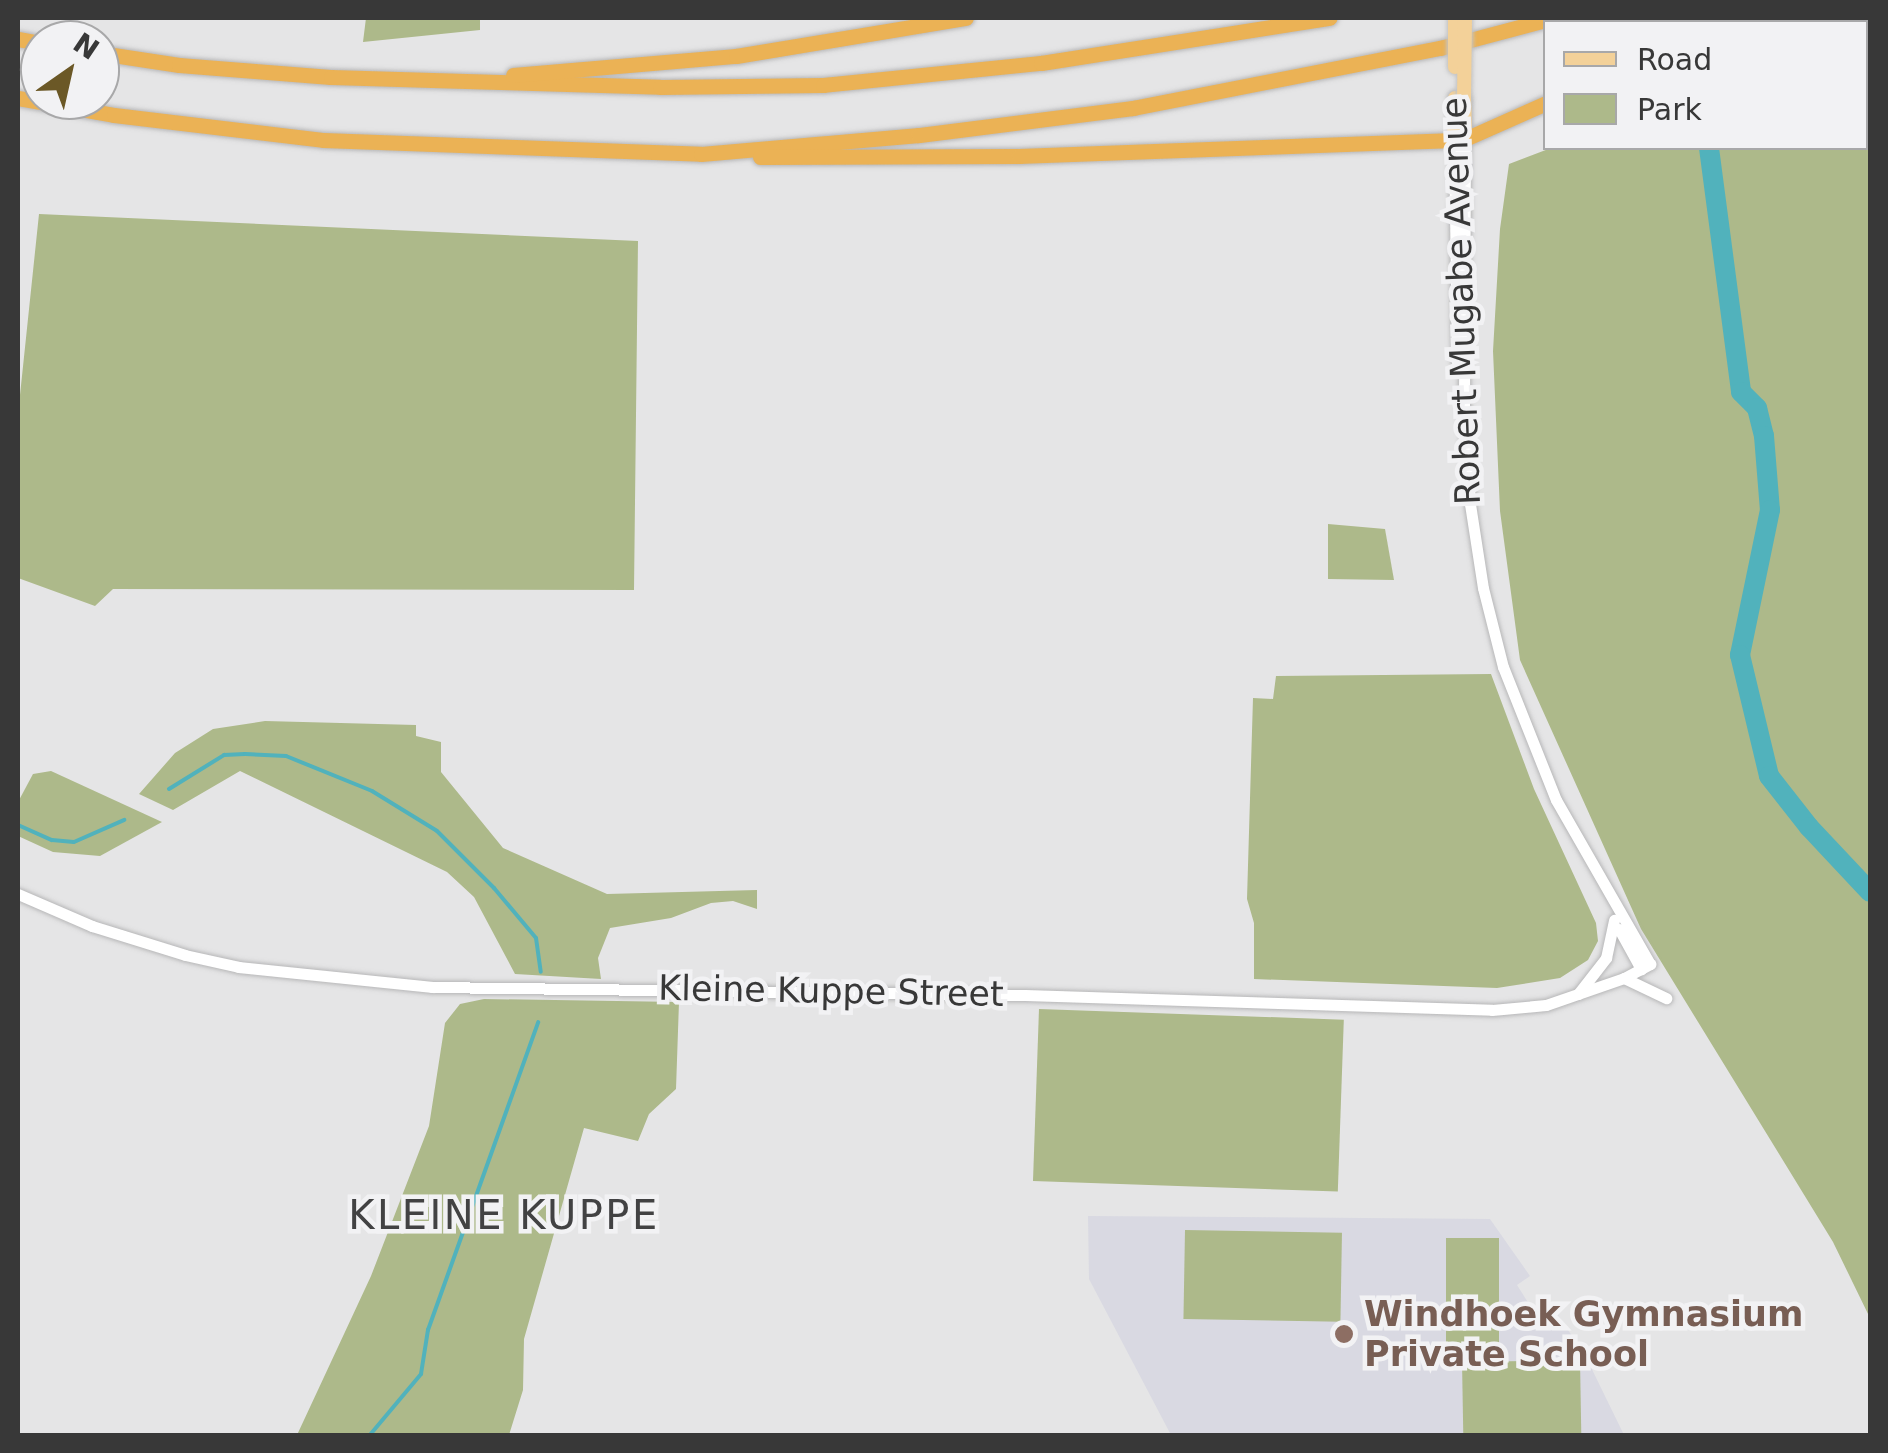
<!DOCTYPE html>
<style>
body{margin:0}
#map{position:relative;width:1888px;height:1453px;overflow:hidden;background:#e5e5e6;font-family:"DejaVu Sans",sans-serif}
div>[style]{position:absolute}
.built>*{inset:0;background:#d9d9e2}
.green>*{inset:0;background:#adb98a;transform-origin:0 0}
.stream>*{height:4px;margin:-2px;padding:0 2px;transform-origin:2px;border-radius:2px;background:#51b2bc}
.river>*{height:20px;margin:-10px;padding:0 10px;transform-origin:10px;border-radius:10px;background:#51b2bc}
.roads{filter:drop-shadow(0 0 2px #b7b7b8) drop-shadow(0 0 2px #b7b7b8)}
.minor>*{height:11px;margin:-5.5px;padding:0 5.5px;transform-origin:5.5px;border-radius:5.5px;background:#fff}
.major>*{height:14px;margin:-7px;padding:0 7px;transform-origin:7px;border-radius:7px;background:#f3d199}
.highway>*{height:15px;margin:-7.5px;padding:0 7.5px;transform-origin:7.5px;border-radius:7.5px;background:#ebb255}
.bridges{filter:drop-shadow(0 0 2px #c3c3c3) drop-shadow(0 0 2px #c3c3c3)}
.major-bridge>*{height:14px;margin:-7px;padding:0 7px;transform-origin:7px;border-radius:7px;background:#f3d199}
.dots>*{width:28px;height:28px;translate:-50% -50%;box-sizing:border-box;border:5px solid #f2f2f4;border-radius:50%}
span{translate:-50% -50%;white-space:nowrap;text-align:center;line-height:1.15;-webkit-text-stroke:9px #f2f2f4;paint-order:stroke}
.street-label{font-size:35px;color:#383838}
.education-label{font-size:35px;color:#785e54;font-weight:700}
.left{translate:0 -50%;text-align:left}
.quarter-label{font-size:40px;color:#424243;letter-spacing:2.5px}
.frame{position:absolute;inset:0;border:20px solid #383838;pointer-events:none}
.legend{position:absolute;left:1543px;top:20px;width:325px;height:130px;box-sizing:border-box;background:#f2f2f4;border:2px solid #a8a8a9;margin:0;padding:12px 18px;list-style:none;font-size:30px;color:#383838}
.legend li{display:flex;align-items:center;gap:20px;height:50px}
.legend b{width:50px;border:2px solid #a8a8a9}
.north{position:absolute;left:20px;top:20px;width:100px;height:100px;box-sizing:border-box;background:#f2f2f4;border:2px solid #a8a8a9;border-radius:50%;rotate:34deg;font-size:28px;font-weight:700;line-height:40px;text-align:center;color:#383838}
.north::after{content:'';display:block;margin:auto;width:35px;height:45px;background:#6b5826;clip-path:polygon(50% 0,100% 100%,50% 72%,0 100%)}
</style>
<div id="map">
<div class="built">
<div style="clip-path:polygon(1088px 1216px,1490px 1219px,1530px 1276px,1517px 1285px,1534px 1312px,1549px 1302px,1585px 1355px,1624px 1435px,1171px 1435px,1089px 1279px)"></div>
</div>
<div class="green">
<div style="clip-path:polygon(366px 18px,480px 18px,480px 30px,363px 42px)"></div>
<div style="clip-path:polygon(1870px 18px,1870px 1318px,1833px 1242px,1641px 929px,1520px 660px,1500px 511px,1493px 351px,1500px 229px,1509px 164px,1551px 148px,1866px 148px,1866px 22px,1855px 22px)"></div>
<div style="clip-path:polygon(39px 214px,638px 241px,634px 590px,113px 589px,95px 606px,18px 578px,18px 414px)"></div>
<div style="clip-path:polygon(1328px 524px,1385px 529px,1394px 580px,1328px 579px)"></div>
<div style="clip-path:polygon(1491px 674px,1534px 789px,1596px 923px,1598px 941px,1588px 960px,1560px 978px,1497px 988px,1254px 979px,1254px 923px,1247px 899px,1253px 698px,1273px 699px,1276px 676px)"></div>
<div style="clip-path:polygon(265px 721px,416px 725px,416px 736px,441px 742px,441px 772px,503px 848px,607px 894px,757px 890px,757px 909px,733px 901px,711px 903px,671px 918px,610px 928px,598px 958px,601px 979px,515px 974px,474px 897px,447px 872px,240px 771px,173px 810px,139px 794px,175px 753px,213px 729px)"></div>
<div style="clip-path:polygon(51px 771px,162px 822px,100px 856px,53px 852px,18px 836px,18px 802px,33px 774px)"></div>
<div style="clip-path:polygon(484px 999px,679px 1002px,676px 1089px,649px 1114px,638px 1141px,584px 1128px,524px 1339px,523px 1390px,509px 1435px,297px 1435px,371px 1276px,429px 1126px,445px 1023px,460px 1004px)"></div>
<div style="left:1039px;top:1009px;width:305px;height:172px;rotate:2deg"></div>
<div style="left:1185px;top:1230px;width:157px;height:89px;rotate:1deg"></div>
<div style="left:1446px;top:1238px;width:53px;height:111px"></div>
<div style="left:1580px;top:1360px;width:75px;height:118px;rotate:89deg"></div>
</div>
<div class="stream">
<div style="left:169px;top:789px;width:65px;rotate:-31.7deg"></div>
<div style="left:224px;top:755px;width:21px;rotate:-3deg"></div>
<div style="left:245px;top:754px;width:41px;rotate:2.8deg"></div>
<div style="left:286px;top:756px;width:93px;rotate:22.1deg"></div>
<div style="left:372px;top:791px;width:76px;rotate:31.6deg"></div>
<div style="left:437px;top:831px;width:81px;rotate:45deg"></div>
<div style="left:494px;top:888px;width:65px;rotate:50deg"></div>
<div style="left:536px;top:938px;width:34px;rotate:82deg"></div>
<div style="left:18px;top:825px;width:37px;rotate:24deg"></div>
<div style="left:52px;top:840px;width:22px;rotate:5deg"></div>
<div style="left:74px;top:842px;width:55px;rotate:-23.7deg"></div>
<div style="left:369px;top:1436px;width:81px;rotate:-50deg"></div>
<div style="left:421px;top:1374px;width:45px;rotate:-81deg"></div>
<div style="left:428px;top:1330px;width:327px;rotate:-70.3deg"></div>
</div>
<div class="river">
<div style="left:1709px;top:148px;width:246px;rotate:82.5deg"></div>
<div style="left:1741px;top:392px;width:23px;rotate:45deg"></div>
<div style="left:1757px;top:408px;width:29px;rotate:76deg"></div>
<div style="left:1764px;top:436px;width:74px;rotate:85.4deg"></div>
<div style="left:1770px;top:510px;width:148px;rotate:101.7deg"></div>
<div style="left:1740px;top:655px;width:124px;rotate:76.5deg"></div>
<div style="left:1769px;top:776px;width:65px;rotate:51.9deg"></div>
<div style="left:1809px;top:827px;width:89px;rotate:46.8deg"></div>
</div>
<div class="roads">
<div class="minor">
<div style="left:1454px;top:140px;width:222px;rotate:89.2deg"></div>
<div style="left:18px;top:894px;width:81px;rotate:23.4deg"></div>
<div style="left:92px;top:926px;width:97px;rotate:17.3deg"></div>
<div style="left:185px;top:955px;width:55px;rotate:12.5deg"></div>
<div style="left:239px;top:967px;width:194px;rotate:5.9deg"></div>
<div style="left:432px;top:987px;width:593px;rotate:0.77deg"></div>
<div style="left:1025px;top:995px;width:467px;rotate:1.8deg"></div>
<div style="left:1492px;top:1010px;width:54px;rotate:-5.3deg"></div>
<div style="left:1546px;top:1005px;width:83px;rotate:-19.1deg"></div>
<div style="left:1624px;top:978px;width:30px;rotate:-28deg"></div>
<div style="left:1650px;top:964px;width:189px;rotate:-119.8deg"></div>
<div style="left:1556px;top:800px;width:143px;rotate:-111.7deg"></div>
<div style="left:1503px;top:667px;width:81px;rotate:-104.2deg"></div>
<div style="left:1483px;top:588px;width:85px;rotate:-98.8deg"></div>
<div style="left:1470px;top:504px;width:95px;rotate:-93.6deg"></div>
<div style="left:1464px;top:409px;width:270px;rotate:-89.8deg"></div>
<div style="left:1619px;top:929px;width:46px;rotate:61.2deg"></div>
<div style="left:1624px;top:978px;width:47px;rotate:25.5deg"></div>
<div style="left:1578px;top:994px;width:46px;rotate:-52.1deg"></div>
<div style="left:1606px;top:958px;width:39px;rotate:-78deg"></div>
</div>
<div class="major">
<div style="left:1455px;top:98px;width:42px;rotate:91.4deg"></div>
<div style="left:1454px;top:140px;width:11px;rotate:-5deg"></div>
<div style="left:1465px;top:139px;width:39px;rotate:-91deg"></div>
</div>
<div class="highway">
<div style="left:1710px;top:22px;width:12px;rotate:-20deg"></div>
<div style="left:18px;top:39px;width:22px;rotate:10deg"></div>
<div style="left:100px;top:53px;width:80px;rotate:8.6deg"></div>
<div style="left:179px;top:65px;width:152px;rotate:4.5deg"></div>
<div style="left:331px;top:77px;width:329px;rotate:1.7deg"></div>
<div style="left:660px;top:87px;width:163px;rotate:-0.7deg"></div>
<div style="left:823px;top:85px;width:219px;rotate:-5.8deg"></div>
<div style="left:1041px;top:63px;width:292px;rotate:-8.9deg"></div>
<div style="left:513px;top:75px;width:224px;rotate:-4.9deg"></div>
<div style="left:736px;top:56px;width:233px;rotate:-9.4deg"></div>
<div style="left:18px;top:98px;width:97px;rotate:10deg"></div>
<div style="left:114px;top:115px;width:210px;rotate:6.8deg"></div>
<div style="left:323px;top:140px;width:378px;rotate:2.1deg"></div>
<div style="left:701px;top:154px;width:219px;rotate:-5deg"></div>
<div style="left:919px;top:135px;width:216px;rotate:-7.2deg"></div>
<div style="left:1133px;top:108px;width:313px;rotate:-11.1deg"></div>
<div style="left:1440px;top:48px;width:117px;rotate:-14.9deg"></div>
<div style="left:1465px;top:139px;width:89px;rotate:-24deg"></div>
<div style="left:760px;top:157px;width:259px;rotate:-0.2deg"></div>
<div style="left:1019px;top:156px;width:435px;rotate:-2.1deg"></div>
</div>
</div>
<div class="bridges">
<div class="major-bridge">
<div style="left:1455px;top:18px;width:49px;rotate:90deg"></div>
<div style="left:1464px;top:100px;width:82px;rotate:-89.3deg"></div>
</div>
</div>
<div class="dots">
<div style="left:1344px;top:1334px;background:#8d6e63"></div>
</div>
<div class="street-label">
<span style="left:1461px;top:301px;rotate:-92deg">Robert Mugabe Avenue</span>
<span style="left:831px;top:991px;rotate:1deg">Kleine Kuppe Street</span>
</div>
<div class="education-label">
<span class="left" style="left:1364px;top:1334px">Windhoek Gymnasium<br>Private School</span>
</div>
<div class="quarter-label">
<span style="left:504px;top:1215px">KLEINE KUPPE</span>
</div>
<div class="frame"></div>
<ul class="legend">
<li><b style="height:12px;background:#f3d199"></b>Road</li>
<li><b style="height:28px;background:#adb98a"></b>Park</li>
</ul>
<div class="north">N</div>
</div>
